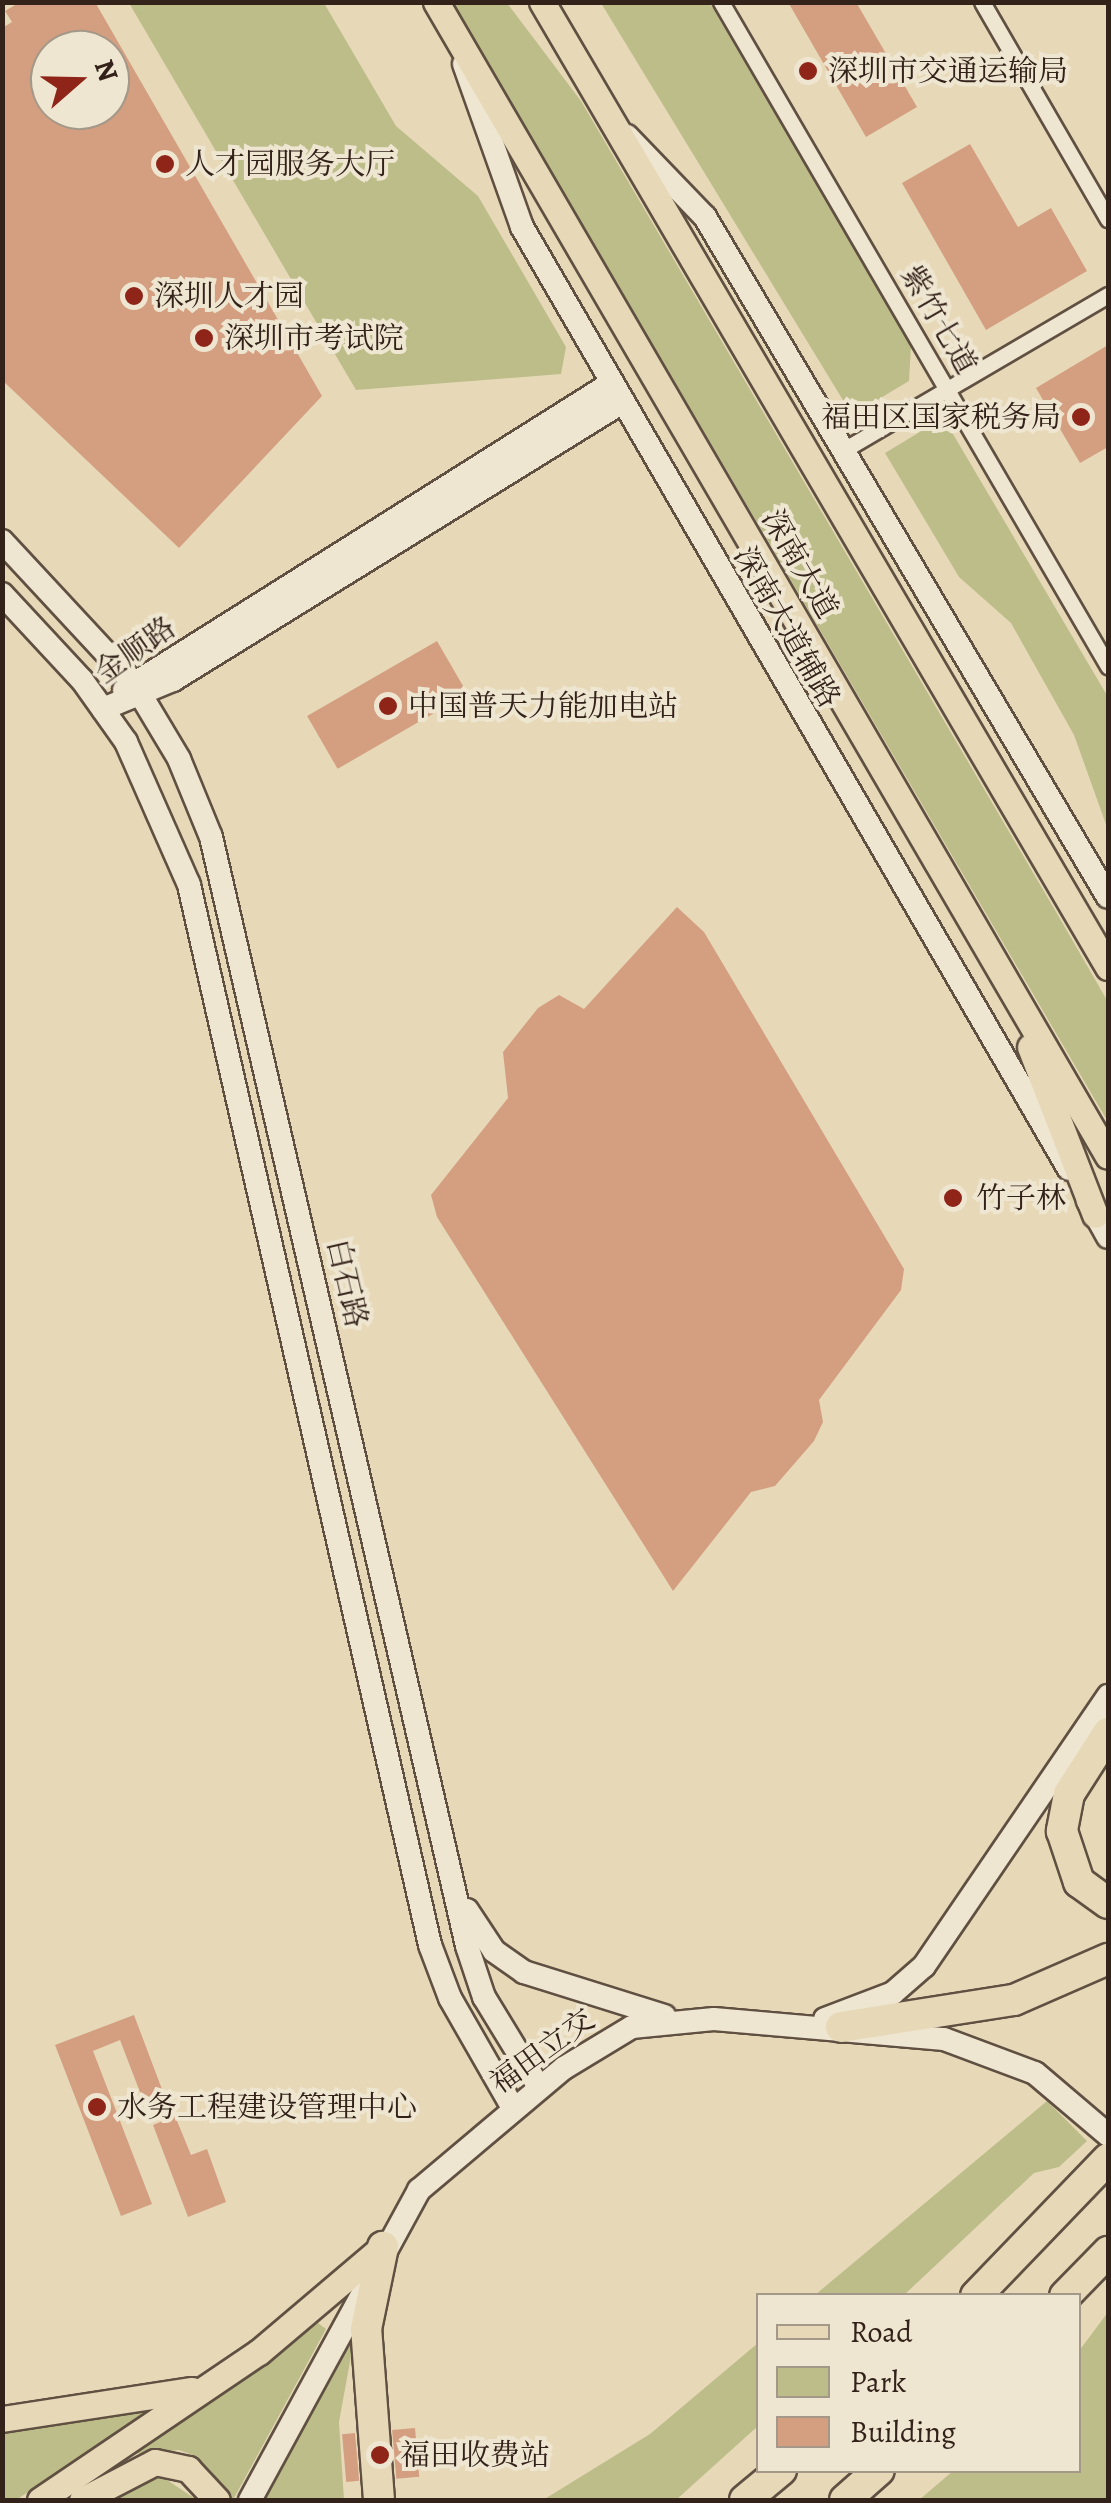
<!DOCTYPE html>
<meta charset="utf-8">
<style>
body{margin:0}
#map{position:relative;width:1111px;height:2503px;overflow:hidden;background:#e7d9b8;font-family:Alegreya,"Noto Serif SC",serif}
div>[style]{position:absolute}
.green>*{inset:0;background:#bdbd8a}
.building>*{inset:0;background:#d39f80;transform-origin:0 0}
.roads{filter:drop-shadow(2px 0 #605042) drop-shadow(-2px 0 #605042) drop-shadow(0 2px #605042) drop-shadow(0 -2px #605042)}
.street>*{height:15px;margin:-7.5px;padding:0 7.5px;transform-origin:7.5px;border-radius:7.5px;background:#efe6d1}
.secondary>*{height:22px;margin:-11px;padding:0 11px;transform-origin:11px;border-radius:11px;background:#efe6d1}
.primary>*{height:25px;margin:-12.5px;padding:0 12.5px;transform-origin:12.5px;border-radius:12.5px;background:#e7d9b8}
.highway>*{height:30px;margin:-15px;padding:0 15px;transform-origin:15px;border-radius:15px;background:#e7d9b8}
.dots>*{width:28px;height:28px;translate:-50% -50%;box-sizing:border-box;border:5px solid #efe6d1;border-radius:50%}
span{translate:-50% -50%;white-space:nowrap;text-align:center;line-height:1.15;-webkit-text-stroke:8px #efe6d1;paint-order:stroke}
.poi-label{font-size:30px;color:#33221a}
.left{translate:0 -50%;text-align:left}
.right{translate:-100% -50%;text-align:right}
.street-label{font-size:30px;color:#33221a}
.frame{position:absolute;inset:0;border:5px solid #33221a;pointer-events:none}
.legend{position:absolute;left:756px;top:2293px;width:325px;height:180px;box-sizing:border-box;background:#efe6d1;border:2px solid #a49888;margin:0;padding:12px 18px;list-style:none;font-size:30px;color:#33221a}
.legend li{display:flex;align-items:center;gap:20px;height:50px}
.legend b{width:50px;border:2px solid #a49888}
.north{position:absolute;left:30px;top:30px;width:100px;height:100px;box-sizing:border-box;background:#efe6d1;border:2px solid #a49888;border-radius:50%;rotate:70deg;font-size:28px;font-weight:700;line-height:40px;text-align:center;color:#33221a}
.north::after{content:'';display:block;margin:auto;width:35px;height:45px;background:#8f2418;clip-path:polygon(50% 0,100% 100%,50% 72%,0 100%)}
</style>
<div id="map">
<div class="green">
<i style="clip-path:polygon(129px 3px,324px 3px,396px 126px,478px 196px,566px 347px,561px 374px,356px 390px)"></i>
<i style="clip-path:polygon(453px 3px,507px 3px,581px 101px,1059px 917px,1108px 1002px,1108px 1122px)"></i>
<i style="clip-path:polygon(601px 3px,710px 3px,911px 346px,909px 381px,852px 415px)"></i>
<i style="clip-path:polygon(933px 424px,953px 434px,1108px 697px,1108px 830px,1074px 735px,1011px 623px,959px 577px,885px 453px)"></i>
<i style="clip-path:polygon(1047px 2101px,1087px 2141px,1059px 2167px,1034px 2173px,904px 2295px,815px 2295px)"></i>
<i style="clip-path:polygon(1108px 2312px,1108px 2500px,919px 2500px,953px 2471px,1078px 2470px,1079px 2351px)"></i>
<i style="clip-path:polygon(314px 2320px,326px 2329px,233px 2500px,225px 2500px,198px 2457px,179px 2450px,132px 2454px)"></i>
<i style="clip-path:polygon(758px 2343px,758px 2426px,676px 2500px,543px 2500px,650px 2434px)"></i>
<i style="clip-path:polygon(353px 2345px,339px 2422px,344px 2500px,263px 2500px,337px 2347px)"></i>
<i style="clip-path:polygon(151px 2411px,16px 2500px,3px 2500px,2px 2434px)"></i>
<i style="clip-path:polygon(161px 2476px,197px 2500px,103px 2500px,143px 2477px)"></i>
</div>
<div class="building">
<i style="clip-path:polygon(evenodd,20px 2px,95px 2px,322px 396px,179px 548px,2px 380px,2px 28px,12px 22px,5px 11px,20px 2px,50px 50px,110px 50px,110px 110px,50px 110px,50px 50px)"></i>
<i style="clip-path:polygon(788px 2px,856px 2px,917px 107px,866px 137px)"></i>
<i style="clip-path:polygon(970px 144px,1018px 227px,1051px 208px,1087px 271px,986px 330px,902px 183px)"></i>
<i style="clip-path:polygon(1108px 345px,1108px 447px,1080px 463px,1036px 388px)"></i>
<i style="left:437px;top:641px;width:61px;height:150px;rotate:60deg"></i>
<i style="clip-path:polygon(677px 907px,704px 932px,904px 1269px,901px 1290px,819px 1400px,823px 1422px,814px 1441px,775px 1486px,751px 1492px,673px 1591px,437px 1217px,431px 1195px,508px 1098px,503px 1052px,538px 1008px,559px 995px,584px 1009px)"></i>
<i style="clip-path:polygon(134px 2015px,163px 2092px,143px 2100px,120px 2040px,93px 2051px,152px 2204px,121px 2216px,55px 2045px)"></i>
<i style="clip-path:polygon(175px 2116px,191px 2155px,207px 2149px,226px 2202px,188px 2217px,153px 2125px)"></i>
<i style="left:415px;top:2428px;width:49px;height:23px;rotate:85deg"></i>
<i style="left:355px;top:2433px;width:48px;height:13px;rotate:85deg"></i>
</div>
<div class="roads">
<div class="street">
<i style="left:721px;top:2px;width:769px;rotate:59.77deg"></i>
<i style="left:982px;top:2px;width:251px;rotate:59.9deg"></i>
<i style="left:847px;top:448px;width:303px;rotate:-30.4deg"></i>
</div>
<div class="secondary">
<i style="left:464px;top:64px;width:173px;rotate:70.4deg"></i>
<i style="left:522px;top:227px;width:1089px;rotate:59.86deg"></i>
<i style="left:627px;top:136px;width:112px;rotate:46.1deg"></i>
<i style="left:705px;top:217px;width:790px;rotate:59.35deg"></i>
<i style="left:2px;top:541px;width:192px;rotate:47.1deg"></i>
<i style="left:133px;top:682px;width:90px;rotate:59.1deg"></i>
<i style="left:179px;top:759px;width:84px;rotate:67.7deg"></i>
<i style="left:211px;top:837px;width:1138px;rotate:77deg"></i>
<i style="left:467px;top:1946px;width:54px;rotate:71.6deg"></i>
<i style="left:484px;top:1997px;width:105px;rotate:58.6deg"></i>
<i style="left:2px;top:594px;width:117px;rotate:47.1deg"></i>
<i style="left:82px;top:680px;width:76px;rotate:54.6deg"></i>
<i style="left:126px;top:742px;width:156px;rotate:66.2deg"></i>
<i style="left:189px;top:885px;width:1087px;rotate:77.19deg"></i>
<i style="left:430px;top:1945px;width:57px;rotate:69.3deg"></i>
<i style="left:450px;top:1998px;width:127px;rotate:60.2deg"></i>
<i style="left:124px;top:690px;width:574px;rotate:-32.2deg"></i>
<i style="left:103px;top:709px;width:76px;rotate:-22.5deg"></i>
<i style="left:173px;top:680px;width:527px;rotate:-31.73deg"></i>
<i style="left:1088px;top:1201px;width:41px;rotate:60.9deg"></i>
<i style="left:467px;top:1910px;width:49px;rotate:56.6deg"></i>
<i style="left:494px;top:1951px;width:37px;rotate:35deg"></i>
<i style="left:524px;top:1972px;width:147px;rotate:17.4deg"></i>
<i style="left:825px;top:2019px;width:73px;rotate:-20.9deg"></i>
<i style="left:893px;top:1993px;width:41px;rotate:-41.1deg"></i>
<i style="left:924px;top:1966px;width:327px;rotate:-55.7deg"></i>
<i style="left:250px;top:2500px;width:353px;rotate:-61.4deg"></i>
<i style="left:419px;top:2190px;width:189px;rotate:-40.1deg"></i>
<i style="left:564px;top:2068px;width:79px;rotate:-31.1deg"></i>
<i style="left:632px;top:2027px;width:82px;rotate:-5.6deg"></i>
<i style="left:714px;top:2019px;width:231px;rotate:5deg"></i>
<i style="left:944px;top:2039px;width:97px;rotate:20.5deg"></i>
<i style="left:1035px;top:2073px;width:96px;rotate:40.3deg"></i>
</div>
<div class="primary">
<i style="left:436px;top:2px;width:1335px;rotate:59.79deg"></i>
<i style="left:542px;top:2px;width:1119px;rotate:59.61deg"></i>
<i style="left:1030px;top:1047px;width:180px;rotate:68.8deg"></i>
<i style="left:2px;top:2419px;width:192px;rotate:-8.7deg"></i>
<i style="left:40px;top:2500px;width:264px;rotate:-34.1deg"></i>
<i style="left:259px;top:2352px;width:162px;rotate:-40.3deg"></i>
<i style="left:82px;top:2500px;width:82px;rotate:-27.5deg"></i>
<i style="left:155px;top:2462px;width:34px;rotate:12deg"></i>
<i style="left:188px;top:2469px;width:42px;rotate:46.9deg"></i>
</div>
<div class="highway">
<i style="left:1108px;top:1733px;width:72px;rotate:122.6deg"></i>
<i style="left:1069px;top:1794px;width:38px;rotate:101deg"></i>
<i style="left:1062px;top:1831px;width:54px;rotate:71.6deg"></i>
<i style="left:1079px;top:1882px;width:36px;rotate:36deg"></i>
<i style="left:841px;top:2027px;width:175px;rotate:-8.9deg"></i>
<i style="left:1014px;top:2000px;width:103px;rotate:-23.6deg"></i>
<i style="left:976px;top:2296px;width:190px;rotate:-46.1deg"></i>
<i style="left:1065px;top:2296px;width:62px;rotate:-45.7deg"></i>
<i style="left:379px;top:2500px;width:171px;rotate:-94.3deg"></i>
<i style="left:366px;top:2329px;width:84px;rotate:-78.3deg"></i>
<i style="left:745px;top:2500px;width:47px;rotate:-39.8deg"></i>
<i style="left:845px;top:2500px;width:45px;rotate:-41.4deg"></i>
</div>
</div>
<div class="dots">
<i style="left:808px;top:71px;background:#8f2418"></i>
<i style="left:165px;top:164px;background:#8f2418"></i>
<i style="left:134px;top:296px;background:#8f2418"></i>
<i style="left:204px;top:338px;background:#8f2418"></i>
<i style="left:1081px;top:417px;background:#8f2418"></i>
<i style="left:388px;top:706px;background:#8f2418"></i>
<i style="left:953px;top:1198px;background:#8f2418"></i>
<i style="left:97px;top:2107px;background:#8f2418"></i>
<i style="left:380px;top:2455px;background:#8f2418"></i>
</div>
<div class="poi-label">
<span class="left" style="left:828px;top:71px">深圳市交通运输局</span>
<span class="left" style="left:185px;top:164px">人才园服务大厅</span>
<span class="left" style="left:154px;top:296px">深圳人才园</span>
<span class="left" style="left:224px;top:338px">深圳市考试院</span>
<span class="right" style="left:1061px;top:417px">福田区国家税务局</span>
<span class="left" style="left:408px;top:706px">中国普天力能加电站</span>
<span class="left" style="left:976px;top:1198px">竹子林</span>
<span class="left" style="left:117px;top:2107px">水务工程建设管理中心</span>
<span class="left" style="left:400px;top:2455px">福田收费站</span>
</div>
<div class="street-label">
<span style="left:939px;top:320px;rotate:60deg">紫竹七道</span>
<span style="left:800px;top:564px;rotate:60deg">深南大道</span>
<span style="left:787px;top:627px;rotate:60deg">深南大道辅路</span>
<span style="left:135px;top:650px;rotate:-35deg">金顺路</span>
<span style="left:347px;top:1283px;rotate:77deg">白石路</span>
<span style="left:542px;top:2051px;rotate:-36deg">福田立交</span>
</div>
<div class="frame"></div>
<ul class="legend">
<li><b style="height:12px;background:#e7d9b8"></b>Road</li>
<li><b style="height:28px;background:#bdbd8a"></b>Park</li>
<li><b style="height:28px;background:#d39f80"></b>Building</li>
</ul>
<div class="north">N</div>
</div>
